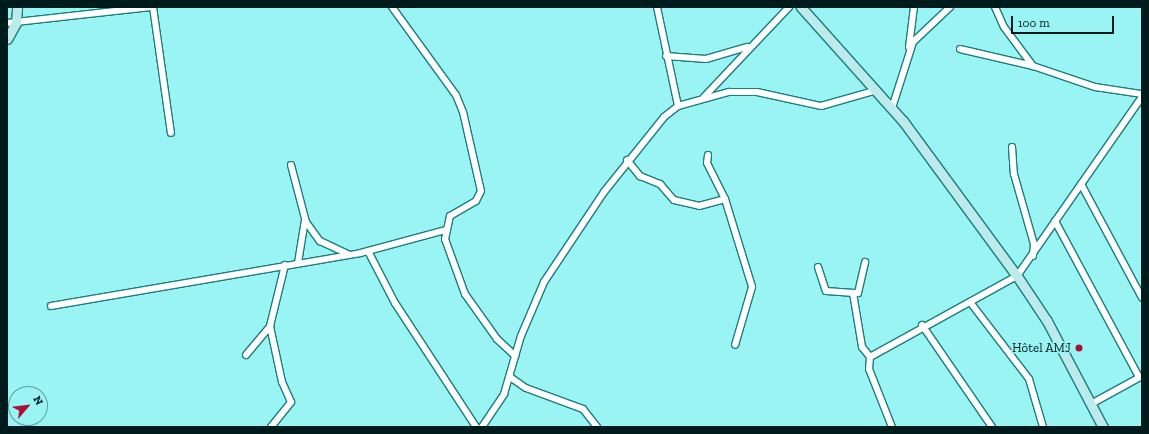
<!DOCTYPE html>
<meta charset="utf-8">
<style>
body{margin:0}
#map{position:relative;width:1149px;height:434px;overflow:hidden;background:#9bf4f4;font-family:"Zilla Slab",serif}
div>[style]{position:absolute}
.roads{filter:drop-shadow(1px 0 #1a7d7e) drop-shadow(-1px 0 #1a7d7e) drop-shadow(0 1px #1a7d7e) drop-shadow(0 -1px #1a7d7e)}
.street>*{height:6px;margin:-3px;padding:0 3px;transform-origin:3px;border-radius:3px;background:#fff}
.secondary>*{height:9px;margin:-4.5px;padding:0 4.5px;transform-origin:4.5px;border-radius:4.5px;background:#bdebec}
.dots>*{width:11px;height:11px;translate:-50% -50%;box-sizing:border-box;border:2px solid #9bf4f4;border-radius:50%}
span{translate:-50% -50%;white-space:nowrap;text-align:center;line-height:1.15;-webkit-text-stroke:3px #9bf4f4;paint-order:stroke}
.poi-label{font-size:13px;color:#001b1b}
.right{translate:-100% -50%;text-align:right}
.frame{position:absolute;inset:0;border:8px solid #001b1b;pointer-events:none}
.north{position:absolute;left:8px;top:386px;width:40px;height:40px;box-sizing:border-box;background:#9bf4f4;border:1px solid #5d9d9d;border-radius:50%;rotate:62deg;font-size:11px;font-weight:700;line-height:16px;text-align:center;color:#001b1b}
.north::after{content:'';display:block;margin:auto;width:14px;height:18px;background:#a81036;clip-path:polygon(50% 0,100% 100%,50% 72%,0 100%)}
.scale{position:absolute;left:1011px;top:16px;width:103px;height:18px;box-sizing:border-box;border:2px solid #001b1b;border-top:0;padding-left:5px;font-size:12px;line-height:14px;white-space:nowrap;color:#001b1b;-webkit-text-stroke:3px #9bf4f4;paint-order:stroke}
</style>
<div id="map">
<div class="roads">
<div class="street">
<i style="left:153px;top:7px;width:127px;rotate:81.9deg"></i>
<i style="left:392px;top:7px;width:109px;rotate:54deg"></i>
<i style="left:456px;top:95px;width:18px;rotate:68deg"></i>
<i style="left:463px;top:112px;width:81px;rotate:77.2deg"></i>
<i style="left:481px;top:191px;width:11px;rotate:117deg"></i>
<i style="left:476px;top:201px;width:30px;rotate:150deg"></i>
<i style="left:450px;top:216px;width:24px;rotate:102deg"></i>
<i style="left:445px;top:239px;width:59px;rotate:70deg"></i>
<i style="left:465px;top:294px;width:55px;rotate:54.6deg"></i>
<i style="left:497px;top:339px;width:25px;rotate:43deg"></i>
<i style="left:657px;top:7px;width:101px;rotate:78deg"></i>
<i style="left:995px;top:7px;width:22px;rotate:66deg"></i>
<i style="left:1004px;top:27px;width:49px;rotate:53.4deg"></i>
<i style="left:1033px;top:66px;width:65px;rotate:18.7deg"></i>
<i style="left:1095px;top:87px;width:48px;rotate:8.5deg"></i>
<i style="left:7px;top:23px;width:145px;rotate:-6.3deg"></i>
<i style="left:909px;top:47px;width:40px;rotate:-82.9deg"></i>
<i style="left:960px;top:49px;width:75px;rotate:13.1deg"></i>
<i style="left:666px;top:56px;width:40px;rotate:4.3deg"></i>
<i style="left:706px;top:59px;width:43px;rotate:-16.3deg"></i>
<i style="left:704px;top:97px;width:124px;rotate:-46.6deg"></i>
<i style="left:892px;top:108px;width:69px;rotate:-72.3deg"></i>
<i style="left:913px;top:42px;width:51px;rotate:-43.4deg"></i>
<i style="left:1012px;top:147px;width:27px;rotate:86deg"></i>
<i style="left:1014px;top:174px;width:73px;rotate:74.1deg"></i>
<i style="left:1034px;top:244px;width:12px;rotate:95deg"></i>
<i style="left:708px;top:155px;width:8px;rotate:97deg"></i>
<i style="left:707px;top:163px;width:40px;rotate:63.4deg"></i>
<i style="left:725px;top:199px;width:92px;rotate:72.9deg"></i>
<i style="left:752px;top:287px;width:60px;rotate:106.3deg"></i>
<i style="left:627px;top:160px;width:21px;rotate:51deg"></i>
<i style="left:640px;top:176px;width:22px;rotate:22deg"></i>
<i style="left:660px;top:184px;width:21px;rotate:49deg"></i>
<i style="left:674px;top:200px;width:26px;rotate:13deg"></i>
<i style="left:699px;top:206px;width:27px;rotate:-15deg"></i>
<i style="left:291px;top:165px;width:59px;rotate:75.3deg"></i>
<i style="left:306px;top:222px;width:24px;rotate:54deg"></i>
<i style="left:320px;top:241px;width:31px;rotate:25deg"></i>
<i style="left:1081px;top:184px;width:129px;rotate:61.8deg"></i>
<i style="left:1055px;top:221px;width:177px;rotate:61.7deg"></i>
<i style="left:368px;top:251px;width:59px;rotate:62.6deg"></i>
<i style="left:395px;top:303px;width:148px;rotate:56.8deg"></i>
<i style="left:298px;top:263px;width:44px;rotate:-80.8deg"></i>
<i style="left:818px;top:267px;width:25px;rotate:72deg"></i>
<i style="left:826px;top:291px;width:32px;rotate:4deg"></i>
<i style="left:858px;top:293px;width:32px;rotate:-77deg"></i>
<i style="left:853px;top:293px;width:55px;rotate:80.5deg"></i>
<i style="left:862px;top:347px;width:13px;rotate:51deg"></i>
<i style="left:970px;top:302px;width:97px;rotate:52.5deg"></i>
<i style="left:1029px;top:379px;width:50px;rotate:73.7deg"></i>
<i style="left:51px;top:306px;width:314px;rotate:-9.7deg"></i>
<i style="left:360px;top:253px;width:88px;rotate:-15.1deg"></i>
<i style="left:922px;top:325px;width:124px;rotate:55.5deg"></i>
<i style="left:246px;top:355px;width:38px;rotate:-50deg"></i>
<i style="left:510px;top:377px;width:19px;rotate:35deg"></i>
<i style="left:526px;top:388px;width:61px;rotate:20.2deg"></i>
<i style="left:583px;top:409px;width:23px;rotate:52deg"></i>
<i style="left:1091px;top:404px;width:58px;rotate:-28.8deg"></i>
<i style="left:271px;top:427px;width:32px;rotate:-51deg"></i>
<i style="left:291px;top:402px;width:22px;rotate:-114deg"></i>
<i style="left:282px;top:382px;width:57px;rotate:-102.1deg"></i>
<i style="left:270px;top:326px;width:63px;rotate:-76.2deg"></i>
<i style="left:482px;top:427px;width:40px;rotate:-56deg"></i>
<i style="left:504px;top:394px;width:60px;rotate:-73.7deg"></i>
<i style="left:521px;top:336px;width:59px;rotate:-66.9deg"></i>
<i style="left:544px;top:282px;width:108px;rotate:-56.3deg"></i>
<i style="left:604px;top:192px;width:96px;rotate:-51.3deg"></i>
<i style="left:664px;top:117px;width:18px;rotate:-38deg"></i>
<i style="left:678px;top:106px;width:53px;rotate:-15.4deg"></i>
<i style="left:729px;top:92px;width:28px"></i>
<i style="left:757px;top:92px;width:66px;rotate:12.3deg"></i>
<i style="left:821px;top:106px;width:58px;rotate:-15.9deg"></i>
<i style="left:892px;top:427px;width:62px;rotate:-111.6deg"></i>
<i style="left:869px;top:369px;width:12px;rotate:-85deg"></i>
<i style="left:870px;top:357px;width:168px;rotate:-28.9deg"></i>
<i style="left:1017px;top:276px;width:218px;rotate:-55.1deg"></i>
</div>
<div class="secondary">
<i style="left:801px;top:7px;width:153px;rotate:48.2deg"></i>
<i style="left:903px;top:121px;width:192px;rotate:53.7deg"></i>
<i style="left:1017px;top:276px;width:54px;rotate:56.3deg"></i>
<i style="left:1047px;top:321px;width:120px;rotate:62.2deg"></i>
<i style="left:7px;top:39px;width:18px;rotate:-61deg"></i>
<i style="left:16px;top:23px;width:16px;rotate:-86deg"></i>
</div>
</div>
<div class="dots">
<i style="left:1079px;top:348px;background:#a81036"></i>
</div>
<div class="poi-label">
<span class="right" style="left:1071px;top:348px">Hôtel AMJ</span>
</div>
<div class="frame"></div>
<div class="north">N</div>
<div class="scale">100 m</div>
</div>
